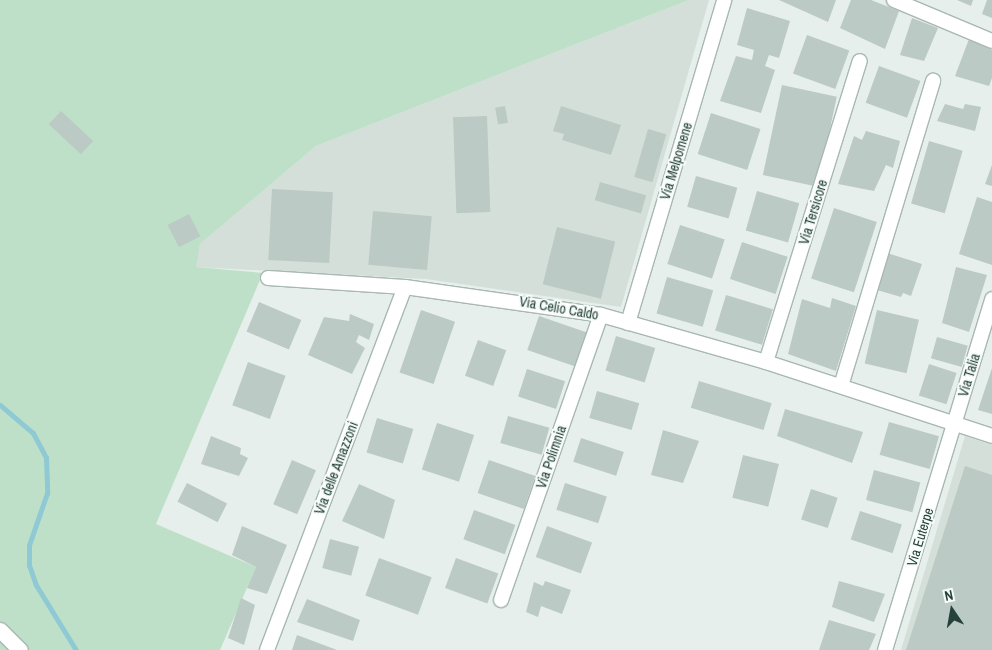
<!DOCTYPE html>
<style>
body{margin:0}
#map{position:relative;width:992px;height:650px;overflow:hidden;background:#e6efeb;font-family:"Archivo Narrow",sans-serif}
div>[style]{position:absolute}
.built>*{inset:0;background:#d4dfda}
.green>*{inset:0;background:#bfe0c8}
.stream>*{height:5px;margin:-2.5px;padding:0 2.5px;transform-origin:2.5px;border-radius:2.5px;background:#8ec9d4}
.building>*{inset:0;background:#bbcac4;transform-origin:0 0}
.roads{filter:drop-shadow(1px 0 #a8b8b2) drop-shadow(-1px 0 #a8b8b2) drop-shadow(0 1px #a8b8b2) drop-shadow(0 -1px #a8b8b2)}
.street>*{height:14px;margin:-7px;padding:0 7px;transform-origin:7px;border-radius:7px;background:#fff}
.secondary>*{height:15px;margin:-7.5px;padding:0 7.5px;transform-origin:7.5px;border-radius:7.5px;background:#fff}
span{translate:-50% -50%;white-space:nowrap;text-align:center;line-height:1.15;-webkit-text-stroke:4px #f7fbf9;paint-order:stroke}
.street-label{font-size:14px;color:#24423a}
.north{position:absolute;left:927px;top:585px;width:50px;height:50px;-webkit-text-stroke:4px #f7fbf9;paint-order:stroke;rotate:348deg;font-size:14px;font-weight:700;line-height:20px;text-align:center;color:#24423a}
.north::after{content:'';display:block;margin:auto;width:18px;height:22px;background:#24423a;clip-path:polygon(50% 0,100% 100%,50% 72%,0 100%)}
</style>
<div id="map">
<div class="built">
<i style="clip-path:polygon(689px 0,709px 0,621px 307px,426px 279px,195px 267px,200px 244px,316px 146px)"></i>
<i style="clip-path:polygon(965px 436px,992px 445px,992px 650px,901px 650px)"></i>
</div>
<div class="green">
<i style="clip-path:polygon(0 0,689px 0,316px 146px,200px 244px,196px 267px,263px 273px,156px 524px,256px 567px,220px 650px,0 650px)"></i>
</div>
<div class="stream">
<i style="left:0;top:405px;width:43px;rotate:40.3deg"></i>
<i style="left:33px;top:433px;width:27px;rotate:62deg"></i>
<i style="left:46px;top:457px;width:36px;rotate:88deg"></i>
<i style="left:47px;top:493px;width:55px;rotate:109.1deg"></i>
<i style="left:29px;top:545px;width:20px;rotate:90deg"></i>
<i style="left:29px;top:565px;width:21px;rotate:71deg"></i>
<i style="left:36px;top:585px;width:76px;rotate:58.4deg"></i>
</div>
<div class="building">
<i style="clip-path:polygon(779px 0,836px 0,828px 22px)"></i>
<i style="clip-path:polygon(851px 0,871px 0,899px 11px,885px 49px,840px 28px)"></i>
<i style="clip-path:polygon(957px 0,973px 0,971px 6px)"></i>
<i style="clip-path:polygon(987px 0,992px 0,992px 18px,982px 14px)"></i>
<i style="clip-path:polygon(747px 8px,790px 21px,779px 58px,769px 55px,765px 66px,775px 70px,761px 113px,720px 101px,736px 56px,752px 60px,754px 50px,737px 45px)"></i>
<i style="clip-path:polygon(912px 18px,938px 28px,924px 61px,900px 55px)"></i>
<i style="left:807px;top:35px;width:45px;height:41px;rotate:20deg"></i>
<i style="clip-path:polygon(969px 39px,992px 50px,992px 78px,989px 86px,955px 76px)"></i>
<i style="left:879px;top:66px;width:44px;height:39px;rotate:20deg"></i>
<i style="left:782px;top:85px;width:56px;height:92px;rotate:12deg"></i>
<i style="clip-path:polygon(945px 104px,963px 109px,965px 104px,981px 107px,975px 131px,937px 121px)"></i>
<i style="left:505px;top:106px;width:17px;height:10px;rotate:80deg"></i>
<i style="clip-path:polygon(561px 106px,621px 125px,611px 155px,562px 140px,564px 134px,553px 131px)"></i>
<i style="left:61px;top:111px;width:44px;height:18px;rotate:43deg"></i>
<i style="left:711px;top:113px;width:52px;height:43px;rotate:18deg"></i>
<i style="left:487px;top:116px;width:96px;height:34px;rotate:88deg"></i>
<i style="left:648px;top:129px;width:19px;height:50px;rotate:16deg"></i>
<i style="clip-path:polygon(866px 131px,900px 141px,893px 168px,886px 165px,874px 191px,838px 184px,854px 136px,862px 140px)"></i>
<i style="left:929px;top:141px;width:35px;height:65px;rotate:16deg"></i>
<i style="clip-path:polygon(992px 165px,992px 186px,985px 184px)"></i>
<i style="left:696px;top:176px;width:43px;height:32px;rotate:16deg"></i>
<i style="left:600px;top:182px;width:48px;height:19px;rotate:16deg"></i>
<i style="left:272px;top:189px;width:61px;height:71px;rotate:3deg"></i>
<i style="left:757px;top:191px;width:44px;height:41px;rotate:16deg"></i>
<i style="clip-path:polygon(977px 197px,992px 202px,992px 265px,959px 254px)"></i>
<i style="left:834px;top:208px;width:45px;height:74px;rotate:18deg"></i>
<i style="left:373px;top:211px;width:59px;height:54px;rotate:5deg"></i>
<i style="left:189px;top:214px;width:25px;height:24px;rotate:63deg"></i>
<i style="left:680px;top:225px;width:47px;height:41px;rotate:18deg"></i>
<i style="left:557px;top:227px;width:60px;height:59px;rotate:14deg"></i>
<i style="left:742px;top:242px;width:48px;height:39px;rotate:18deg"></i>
<i style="clip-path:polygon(887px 253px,922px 264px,911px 296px,903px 293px,901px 297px,877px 290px)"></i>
<i style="clip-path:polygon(956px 267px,987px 275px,969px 332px,942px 323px)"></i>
<i style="left:667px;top:277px;width:48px;height:38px;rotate:16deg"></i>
<i style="left:726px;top:295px;width:49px;height:37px;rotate:17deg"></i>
<i style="clip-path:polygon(832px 298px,856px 306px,836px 371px,788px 354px,802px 299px,830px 308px)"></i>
<i style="left:259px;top:302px;width:46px;height:32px;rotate:23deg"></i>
<i style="left:421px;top:310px;width:36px;height:66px;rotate:19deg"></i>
<i style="left:877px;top:310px;width:43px;height:55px;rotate:13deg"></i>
<i style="clip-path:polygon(350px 314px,374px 324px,369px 340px,359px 335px,356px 342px,365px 348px,352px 374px,308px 355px,324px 317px,349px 321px)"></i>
<i style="left:539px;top:316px;width:50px;height:36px;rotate:19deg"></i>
<i style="left:616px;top:336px;width:41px;height:36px;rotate:17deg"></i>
<i style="left:937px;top:337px;width:32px;height:22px;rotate:16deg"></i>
<i style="left:478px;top:340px;width:30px;height:38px;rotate:20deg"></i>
<i style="left:248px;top:362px;width:40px;height:46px;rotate:20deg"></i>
<i style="left:929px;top:364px;width:29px;height:33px;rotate:18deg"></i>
<i style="clip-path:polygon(992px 368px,992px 414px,978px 410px)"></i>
<i style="left:527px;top:369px;width:40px;height:29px;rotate:18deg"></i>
<i style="left:699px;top:381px;width:76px;height:28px;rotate:17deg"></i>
<i style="left:597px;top:391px;width:44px;height:28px;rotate:16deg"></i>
<i style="clip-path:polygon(785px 409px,863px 432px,852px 463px,777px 436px)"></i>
<i style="left:508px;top:416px;width:43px;height:28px;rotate:16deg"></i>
<i style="left:377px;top:418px;width:38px;height:36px;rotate:17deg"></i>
<i style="left:889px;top:422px;width:52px;height:34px;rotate:16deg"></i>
<i style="left:437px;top:423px;width:39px;height:49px;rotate:18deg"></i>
<i style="clip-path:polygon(663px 430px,699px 441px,683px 483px,651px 475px)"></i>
<i style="clip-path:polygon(211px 436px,241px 448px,240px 454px,248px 458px,239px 476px,201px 464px)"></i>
<i style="left:581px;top:438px;width:45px;height:25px;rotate:18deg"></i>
<i style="left:743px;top:455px;width:37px;height:44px;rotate:14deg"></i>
<i style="left:292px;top:460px;width:26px;height:48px;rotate:23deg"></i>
<i style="left:489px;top:460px;width:49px;height:35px;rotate:19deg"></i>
<i style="clip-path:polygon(965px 466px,992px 475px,992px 650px,906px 650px)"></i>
<i style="left:874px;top:470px;width:48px;height:31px;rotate:15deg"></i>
<i style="left:187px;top:483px;width:45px;height:21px;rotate:27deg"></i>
<i style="left:565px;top:483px;width:44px;height:28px;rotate:18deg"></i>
<i style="clip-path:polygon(359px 484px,395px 500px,384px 539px,342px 521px)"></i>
<i style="left:811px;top:489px;width:28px;height:32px;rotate:18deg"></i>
<i style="left:474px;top:510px;width:44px;height:31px;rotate:20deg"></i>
<i style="left:860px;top:511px;width:44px;height:30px;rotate:18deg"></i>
<i style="clip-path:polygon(242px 526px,287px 545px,267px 594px,247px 588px,256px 567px,232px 555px)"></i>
<i style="left:547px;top:526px;width:48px;height:33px;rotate:20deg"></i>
<i style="left:330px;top:539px;width:30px;height:30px;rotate:15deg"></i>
<i style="left:379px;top:558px;width:56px;height:40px;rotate:20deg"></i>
<i style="left:456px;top:558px;width:45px;height:32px;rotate:20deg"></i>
<i style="clip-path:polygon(545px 581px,571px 590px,562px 614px,541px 606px,538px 617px,526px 612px,534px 582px,543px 586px)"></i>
<i style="clip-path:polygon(839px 581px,885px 594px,874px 622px,832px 607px)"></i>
<i style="clip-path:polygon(241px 598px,255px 605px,244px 645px,228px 638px)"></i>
<i style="clip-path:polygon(307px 599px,360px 620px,353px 641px,297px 622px)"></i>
<i style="clip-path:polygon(829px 620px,876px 634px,869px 650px,819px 650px)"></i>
<i style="clip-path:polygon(297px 635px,337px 650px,292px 650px)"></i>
</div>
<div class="roads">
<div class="street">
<i style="left:894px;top:0;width:106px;rotate:22.7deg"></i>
<i style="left:268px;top:278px;width:137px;rotate:3.8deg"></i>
<i style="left:405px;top:287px;width:198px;rotate:8.1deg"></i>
<i style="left:601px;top:315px;width:172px;rotate:15.9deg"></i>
<i style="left:766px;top:362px;width:238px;rotate:18.1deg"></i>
<i style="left:628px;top:323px;width:337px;rotate:-73.4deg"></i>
<i style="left:766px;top:362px;width:315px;rotate:-72.7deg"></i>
<i style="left:841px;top:386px;width:319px;rotate:-73.2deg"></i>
<i style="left:501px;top:600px;width:302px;rotate:-70.7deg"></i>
<i style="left:267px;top:650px;width:388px;rotate:-69.2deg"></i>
<i style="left:885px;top:650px;width:367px;rotate:-73deg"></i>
</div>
<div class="secondary">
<i style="left:0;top:630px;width:28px;rotate:45deg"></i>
</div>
</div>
<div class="street-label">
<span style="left:676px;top:161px;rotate:-73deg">Via Melpomene</span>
<span style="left:813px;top:212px;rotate:-73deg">Via Tersicore</span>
<span style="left:559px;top:308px;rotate:10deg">Via Celio Caldo</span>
<span style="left:969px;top:375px;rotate:-73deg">Via Talia</span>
<span style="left:551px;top:457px;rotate:-71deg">Via Polimnia</span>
<span style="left:336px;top:468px;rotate:-69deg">Via delle Amazzoni</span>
<span style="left:920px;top:537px;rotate:-73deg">Via Euterpe</span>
</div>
<div class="north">N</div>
</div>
